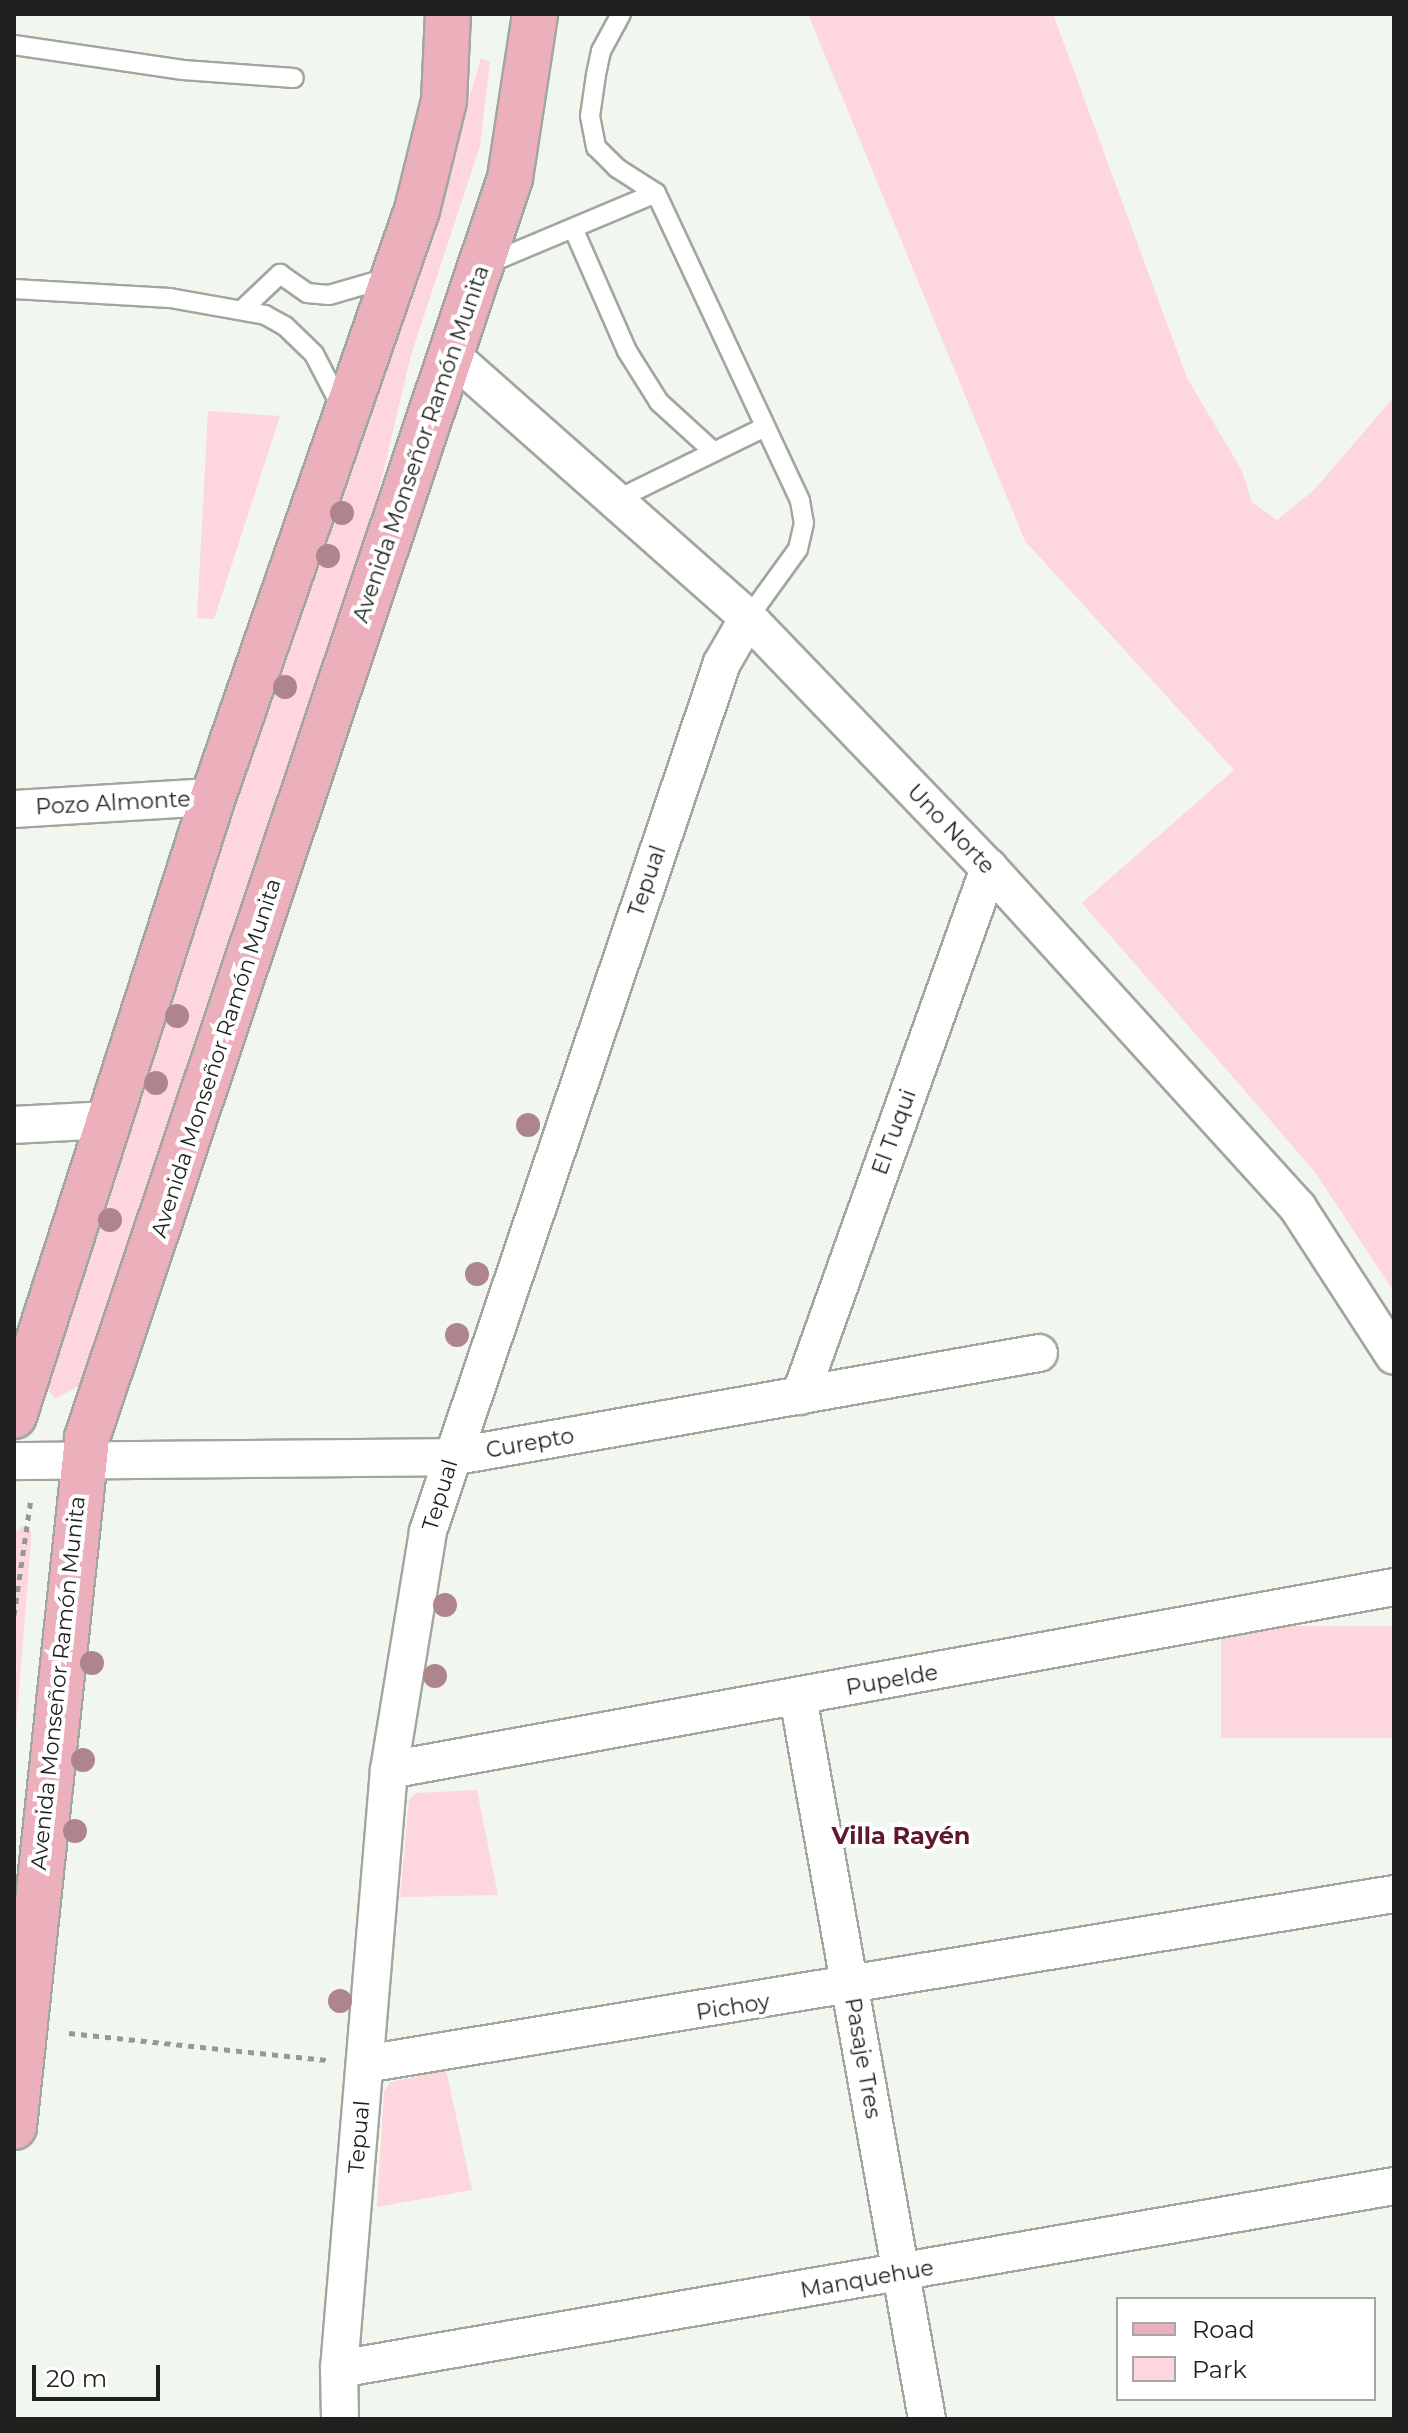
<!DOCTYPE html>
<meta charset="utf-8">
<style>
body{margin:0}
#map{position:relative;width:1408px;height:2433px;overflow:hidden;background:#f1f6ee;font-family:Montserrat,sans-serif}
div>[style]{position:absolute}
.green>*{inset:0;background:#fed6dd;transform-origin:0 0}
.path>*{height:5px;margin-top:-2.5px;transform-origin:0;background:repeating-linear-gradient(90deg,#959993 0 6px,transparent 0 12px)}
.roads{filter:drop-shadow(2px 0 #a1a69e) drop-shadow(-2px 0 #a1a69e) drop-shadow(0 2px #a1a69e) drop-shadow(0 -2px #a1a69e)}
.service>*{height:18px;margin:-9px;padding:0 9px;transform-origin:9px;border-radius:9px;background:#fff}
.minor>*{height:36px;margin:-18px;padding:0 18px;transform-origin:18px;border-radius:18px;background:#fff}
.primary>*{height:44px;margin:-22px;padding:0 22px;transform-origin:22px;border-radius:22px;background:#ecb0bd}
.trees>*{width:24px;height:24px;margin:-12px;border-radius:50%;background:#ae848d}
span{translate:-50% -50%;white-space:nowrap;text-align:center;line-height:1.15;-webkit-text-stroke:8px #fff;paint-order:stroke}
.street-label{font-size:22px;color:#1f211e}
.neighbourhood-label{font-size:24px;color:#5d192d;font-weight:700}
.frame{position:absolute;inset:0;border:16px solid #1f211e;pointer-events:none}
.legend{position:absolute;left:1116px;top:2297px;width:260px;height:104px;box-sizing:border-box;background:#fff;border:2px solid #a5a6a5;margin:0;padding:10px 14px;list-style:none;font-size:24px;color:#1f211e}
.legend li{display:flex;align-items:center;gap:16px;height:40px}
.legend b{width:40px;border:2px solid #a5a6a5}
.scale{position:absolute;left:32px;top:2365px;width:128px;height:36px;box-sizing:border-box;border:4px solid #1f211e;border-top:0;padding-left:10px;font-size:24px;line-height:28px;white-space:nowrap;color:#1f211e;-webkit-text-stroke:6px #fff;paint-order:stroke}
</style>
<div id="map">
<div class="green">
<i style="clip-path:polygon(808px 14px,1053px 14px,1187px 378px,1242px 471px,1252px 502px,1277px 520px,1314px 490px,1394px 397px,1394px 1292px,1315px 1172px,1082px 903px,1234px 770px,1025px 541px)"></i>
<i style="clip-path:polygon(481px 58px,490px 62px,480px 146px,411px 355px,372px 519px,95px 1354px,80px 1385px,55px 1399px,49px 1391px,51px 1374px,67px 1314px,355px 422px,445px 181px)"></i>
<i style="clip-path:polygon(208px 411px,280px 416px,214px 619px,197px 618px)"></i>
<i style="clip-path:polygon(22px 1526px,31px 1531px,31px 1541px,14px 1753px,14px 1534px)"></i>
<i style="left:1394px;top:1626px;width:112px;height:173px;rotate:90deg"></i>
<i style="clip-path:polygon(477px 1790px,498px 1895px,400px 1897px,409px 1800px,416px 1793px)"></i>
<i style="clip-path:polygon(446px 2070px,472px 2190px,377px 2207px,384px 2091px,391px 2082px)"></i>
</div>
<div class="path">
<i style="left:14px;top:1615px;width:118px;rotate:-81.7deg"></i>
<i style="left:69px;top:2033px;width:259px;rotate:6deg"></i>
</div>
<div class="roads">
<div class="service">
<i style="left:621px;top:14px;width:42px;rotate:118.4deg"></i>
<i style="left:601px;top:51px;width:25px;rotate:102deg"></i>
<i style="left:596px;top:75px;width:41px;rotate:98.3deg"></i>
<i style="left:590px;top:116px;width:32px;rotate:79deg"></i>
<i style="left:596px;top:147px;width:30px;rotate:45deg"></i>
<i style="left:617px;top:168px;width:46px;rotate:32.7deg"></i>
<i style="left:656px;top:193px;width:340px;rotate:64.9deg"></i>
<i style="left:800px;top:501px;width:22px;rotate:80deg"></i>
<i style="left:804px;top:523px;width:27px;rotate:103deg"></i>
<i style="left:798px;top:549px;width:85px;rotate:125.9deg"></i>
<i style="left:14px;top:45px;width:171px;rotate:8.4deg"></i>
<i style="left:183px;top:70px;width:111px;rotate:4.1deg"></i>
<i style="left:573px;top:228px;width:134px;rotate:66.3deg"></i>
<i style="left:627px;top:351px;width:60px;rotate:57.9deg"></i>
<i style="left:659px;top:402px;width:74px;rotate:42.3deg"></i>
<i style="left:487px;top:264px;width:183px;rotate:-22.8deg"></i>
<i style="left:14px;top:289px;width:156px;rotate:3.3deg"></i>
<i style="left:170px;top:298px;width:97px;rotate:10.1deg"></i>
<i style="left:265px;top:315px;width:23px;rotate:29deg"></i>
<i style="left:285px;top:326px;width:40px;rotate:44deg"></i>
<i style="left:314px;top:354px;width:61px;rotate:62.6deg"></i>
<i style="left:244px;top:308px;width:50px;rotate:-43.4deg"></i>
<i style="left:280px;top:274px;width:33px;rotate:35deg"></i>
<i style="left:307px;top:293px;width:22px;rotate:5deg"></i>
<i style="left:329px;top:295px;width:65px;rotate:-16.2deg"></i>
<i style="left:618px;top:499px;width:164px;rotate:-26.1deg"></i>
</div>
<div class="minor">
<i style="left:451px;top:355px;width:397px;rotate:41.5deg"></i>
<i style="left:748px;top:618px;width:347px;rotate:46.1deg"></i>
<i style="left:989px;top:868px;width:459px;rotate:47.7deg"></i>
<i style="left:1298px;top:1208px;width:176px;rotate:57deg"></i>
<i style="left:14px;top:809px;width:199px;rotate:-3.5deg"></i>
<i style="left:14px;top:1125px;width:96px;rotate:-3deg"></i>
<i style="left:800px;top:1396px;width:561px;rotate:-70.3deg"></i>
<i style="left:14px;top:1461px;width:437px;rotate:-0.5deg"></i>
<i style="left:451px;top:1457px;width:597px;rotate:-10.03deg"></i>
<i style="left:798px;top:1697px;width:733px;rotate:79.87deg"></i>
<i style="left:389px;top:1770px;width:1022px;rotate:-10.32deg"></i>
<i style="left:365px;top:2064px;width:1043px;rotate:-9.38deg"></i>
<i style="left:339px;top:2369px;width:1071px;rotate:-9.84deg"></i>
<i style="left:340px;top:2419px;width:50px;rotate:-91.1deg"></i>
<i style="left:339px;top:2369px;width:601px;rotate:-85.23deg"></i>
<i style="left:389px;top:1770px;width:242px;rotate:-80.7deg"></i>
<i style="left:428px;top:1531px;width:916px;rotate:-71.29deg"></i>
<i style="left:722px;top:663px;width:52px;rotate:-60deg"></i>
</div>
<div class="primary">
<i style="left:14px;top:1416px;width:650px;rotate:-72.18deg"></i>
<i style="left:213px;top:797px;width:621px;rotate:-70.84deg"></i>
<i style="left:417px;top:210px;width:112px;rotate:-76.1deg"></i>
<i style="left:444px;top:101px;width:87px;rotate:-87.4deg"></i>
<i style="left:14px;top:2127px;width:693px;rotate:-83.95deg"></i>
<i style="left:87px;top:1438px;width:1329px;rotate:-71.44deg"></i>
<i style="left:510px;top:178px;width:166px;rotate:-81.3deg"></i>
</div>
</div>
<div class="trees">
<i style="left:342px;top:513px"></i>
<i style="left:328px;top:556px"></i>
<i style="left:285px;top:687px"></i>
<i style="left:177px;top:1016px"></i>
<i style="left:156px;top:1083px"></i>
<i style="left:528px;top:1125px"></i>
<i style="left:110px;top:1220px"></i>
<i style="left:477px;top:1274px"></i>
<i style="left:457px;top:1335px"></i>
<i style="left:445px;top:1605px"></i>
<i style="left:92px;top:1663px"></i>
<i style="left:435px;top:1676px"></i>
<i style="left:83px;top:1760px"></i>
<i style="left:75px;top:1831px"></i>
<i style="left:340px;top:2001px"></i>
</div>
<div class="street-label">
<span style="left:421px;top:444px;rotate:-71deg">Avenida Monseñor Ramón Munita</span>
<span style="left:113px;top:803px;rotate:-3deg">Pozo Almonte</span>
<span style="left:951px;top:829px;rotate:46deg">Uno Norte</span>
<span style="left:647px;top:881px;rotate:-71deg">Tepual</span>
<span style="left:216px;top:1058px;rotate:-72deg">Avenida Monseñor Ramón Munita</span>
<span style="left:894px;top:1132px;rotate:-70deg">El Tuqui</span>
<span style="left:530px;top:1443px;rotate:-10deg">Curepto</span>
<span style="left:440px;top:1495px;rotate:-73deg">Tepual</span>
<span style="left:892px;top:1680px;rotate:-10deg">Pupelde</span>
<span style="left:58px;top:1683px;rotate:-84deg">Avenida Monseñor Ramón Munita</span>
<span style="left:733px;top:2007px;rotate:-9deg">Pichoy</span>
<span style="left:863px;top:2058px;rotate:80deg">Pasaje Tres</span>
<span style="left:359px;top:2137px;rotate:-85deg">Tepual</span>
<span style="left:867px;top:2279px;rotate:-10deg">Manquehue</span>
</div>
<div class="neighbourhood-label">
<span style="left:901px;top:1836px">Villa Rayén</span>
</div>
<div class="frame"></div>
<ul class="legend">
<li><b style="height:10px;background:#ecb0bd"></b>Road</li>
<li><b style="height:22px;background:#fed6dd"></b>Park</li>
</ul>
<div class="scale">20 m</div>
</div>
